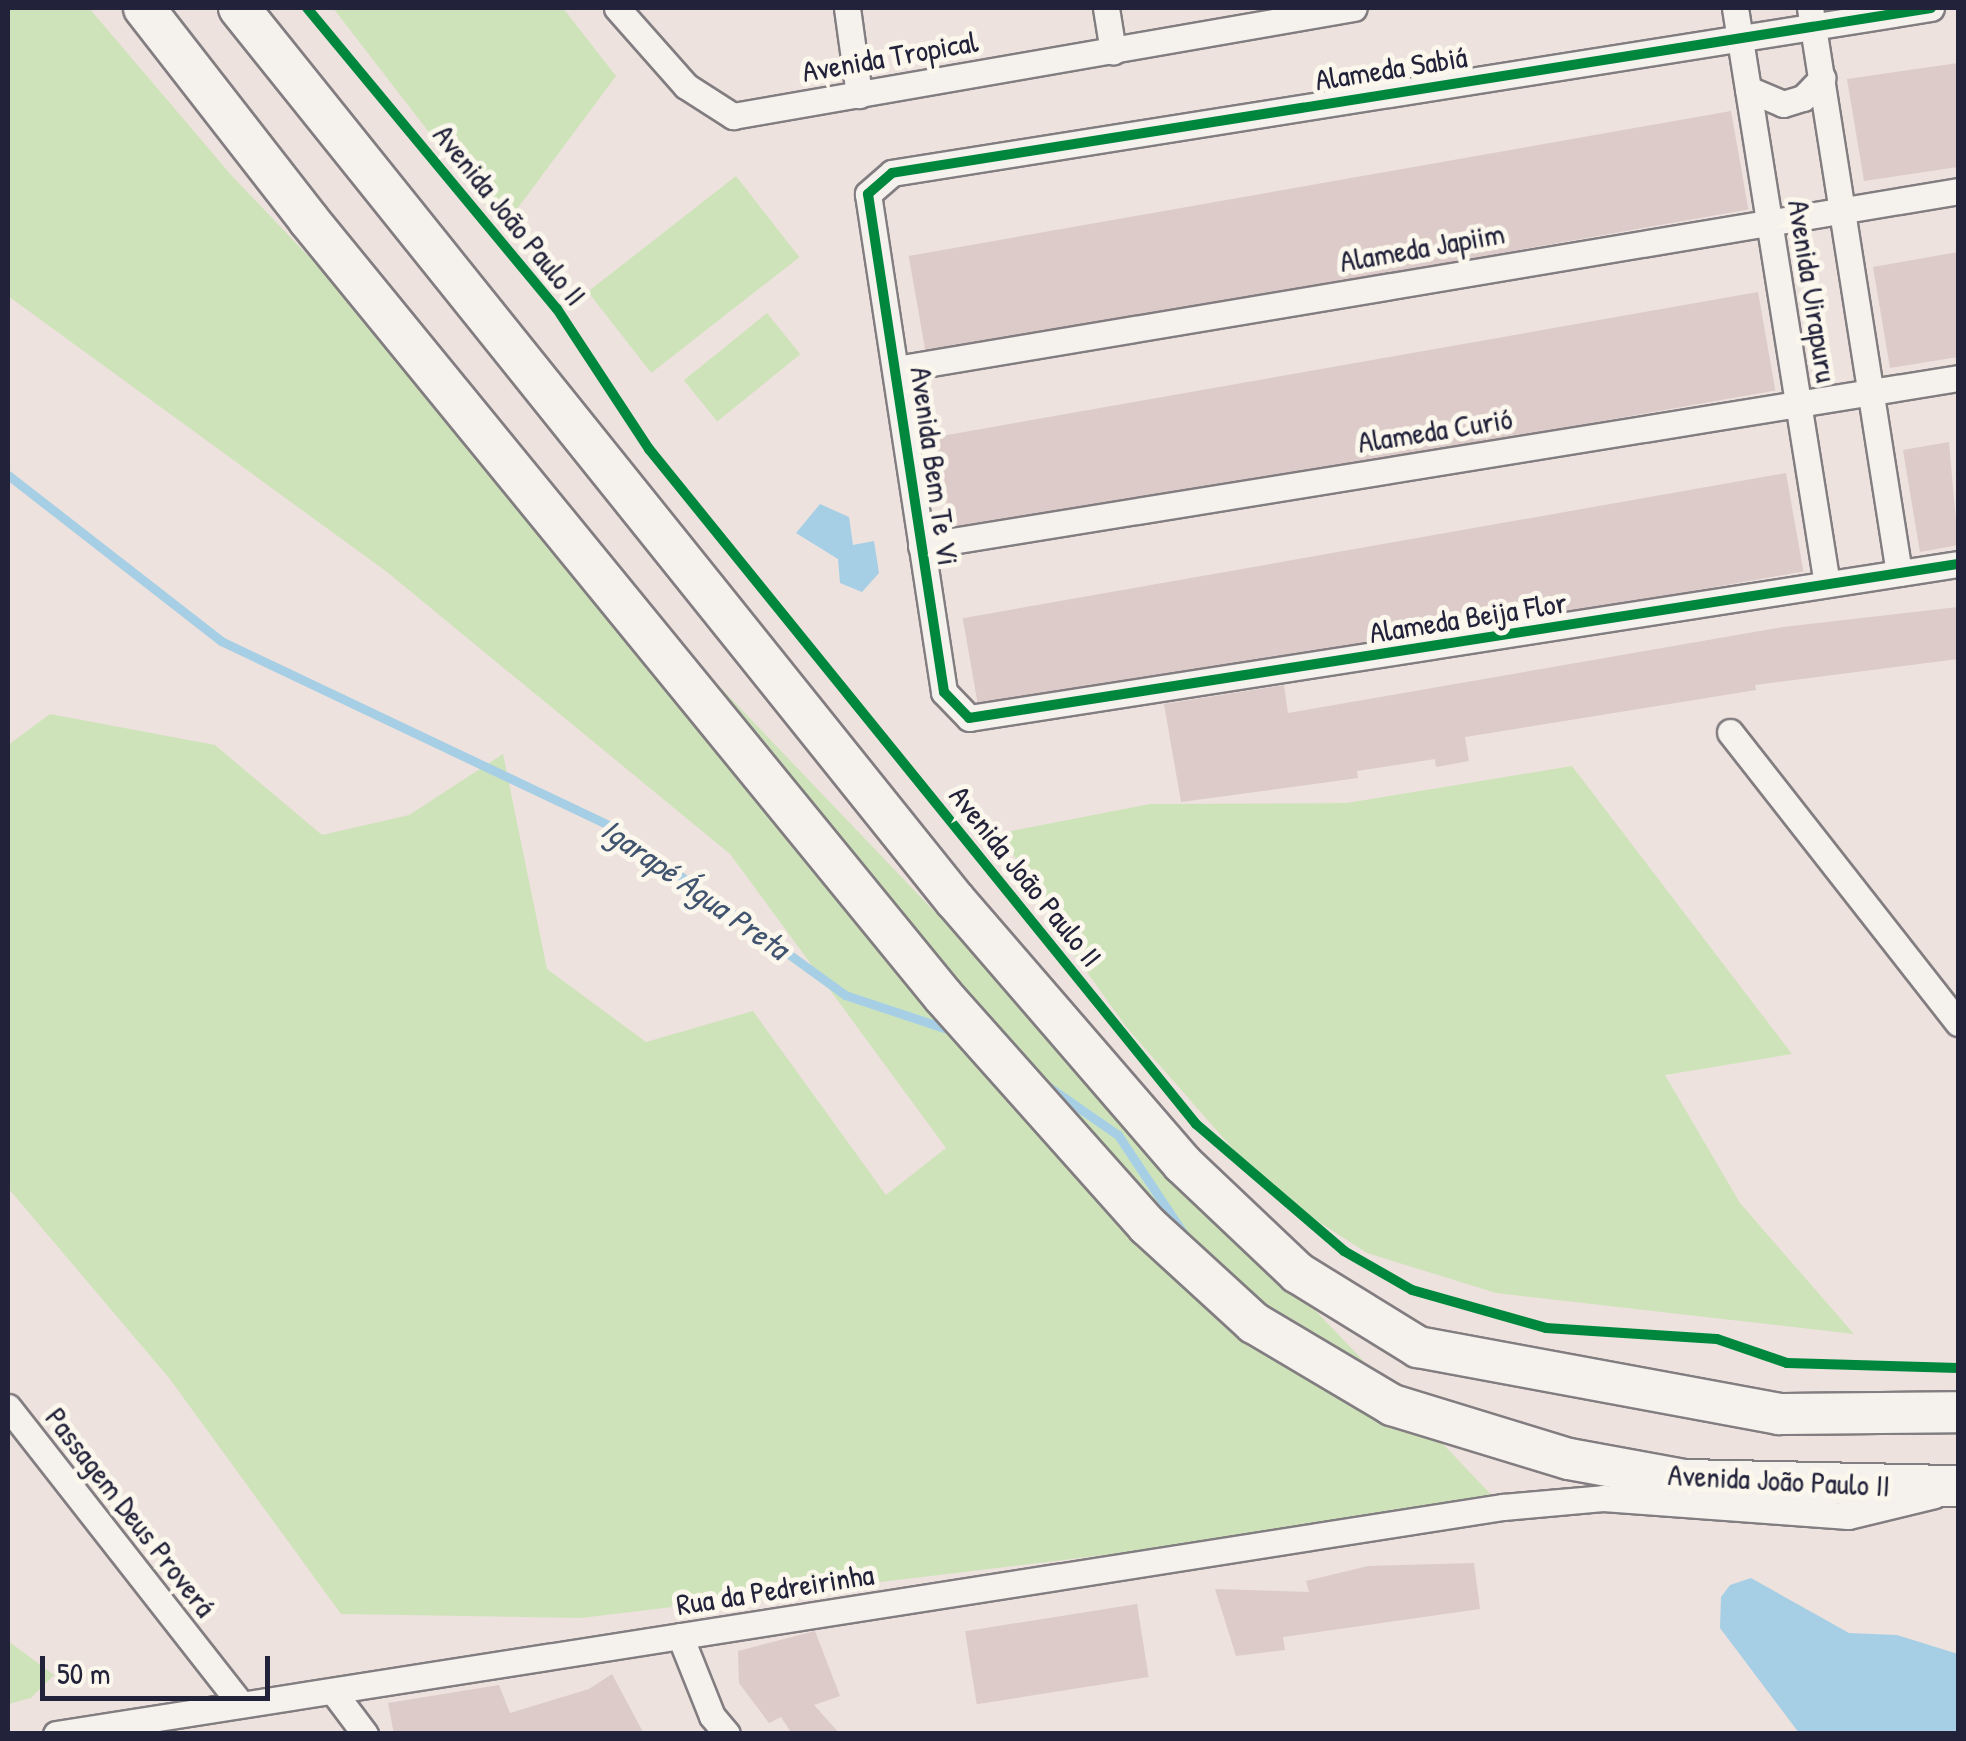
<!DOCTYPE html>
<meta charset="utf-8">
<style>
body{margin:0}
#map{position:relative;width:1966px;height:1741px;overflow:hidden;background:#ede2dd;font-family:"Patrick Hand",sans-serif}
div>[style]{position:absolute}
.green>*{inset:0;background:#cfe3bb;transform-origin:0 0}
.water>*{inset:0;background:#a6cfe5}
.stream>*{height:9px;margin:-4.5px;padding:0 4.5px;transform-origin:4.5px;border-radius:4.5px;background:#a6cfe5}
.building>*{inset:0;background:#dccbc8;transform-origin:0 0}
.roads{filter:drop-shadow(2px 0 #827d80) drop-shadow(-2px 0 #827d80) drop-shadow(0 2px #827d80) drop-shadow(0 -2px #827d80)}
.street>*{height:25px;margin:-12.5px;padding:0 12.5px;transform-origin:12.5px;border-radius:12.5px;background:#f5f2ee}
.primary>*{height:40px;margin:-20px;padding:0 20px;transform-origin:20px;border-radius:20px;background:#f5f2ee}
.cycleway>*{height:10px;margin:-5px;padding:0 5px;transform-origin:5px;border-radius:5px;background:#00873e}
span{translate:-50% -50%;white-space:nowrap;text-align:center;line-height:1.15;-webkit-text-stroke:10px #fbf7ec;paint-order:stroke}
.street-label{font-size:30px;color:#22223b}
.water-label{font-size:32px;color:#41546f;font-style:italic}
.frame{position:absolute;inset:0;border:10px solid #22223b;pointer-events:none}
.scale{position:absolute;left:40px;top:1656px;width:230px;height:45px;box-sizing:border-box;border:5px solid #22223b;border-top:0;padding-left:12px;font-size:30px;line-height:35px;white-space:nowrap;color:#22223b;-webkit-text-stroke:8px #fbf7ec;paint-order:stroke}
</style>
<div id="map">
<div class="green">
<i style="clip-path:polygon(8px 8px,89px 8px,232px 176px,1503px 1507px,581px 1618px,341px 1614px,169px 1378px,8px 1188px,8px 745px,50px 714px,215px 745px,322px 835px,409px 815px,503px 754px,547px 969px,646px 1042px,753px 1011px,886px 1195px,946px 1148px,730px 854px,387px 572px,8px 296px)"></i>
<i style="clip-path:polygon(333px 8px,563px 8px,616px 76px,503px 228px)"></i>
<i style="left:736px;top:176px;width:103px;height:188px;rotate:52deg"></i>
<i style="left:767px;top:313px;width:53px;height:107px;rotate:51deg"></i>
<i style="clip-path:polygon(1572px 766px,1792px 1054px,1665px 1075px,1740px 1203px,1854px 1334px,1496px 1293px,1367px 1253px,1268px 1189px,1127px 1028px,1059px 933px,1001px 833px,1150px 804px,1347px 803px)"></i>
<i style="clip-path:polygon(8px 1641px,54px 1675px,31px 1698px,8px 1704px)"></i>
</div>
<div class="water">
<i style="clip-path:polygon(820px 504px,849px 517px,853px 545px,874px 541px,879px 573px,862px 592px,840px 583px,838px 559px,796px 533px)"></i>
<i style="clip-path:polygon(1751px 1578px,1849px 1633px,1897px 1635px,1958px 1654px,1958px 1733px,1799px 1733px,1720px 1628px,1721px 1597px,1730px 1585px)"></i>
</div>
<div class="stream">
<i style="left:8px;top:475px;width:270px;rotate:37.9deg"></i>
<i style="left:221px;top:641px;width:432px;rotate:25.4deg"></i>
<i style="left:611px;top:826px;width:289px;rotate:35.8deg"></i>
<i style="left:845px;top:995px;width:117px;rotate:18.4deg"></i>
<i style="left:1046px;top:1085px;width:88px;rotate:34.8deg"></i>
<i style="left:1118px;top:1135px;width:121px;rotate:56.4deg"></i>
</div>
<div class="building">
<i style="clip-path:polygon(1958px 63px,1958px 167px,1864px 181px,1847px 79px)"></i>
<i style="left:1731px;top:111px;width:100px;height:835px;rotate:80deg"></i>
<i style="clip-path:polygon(1958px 252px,1958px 357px,1890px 368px,1873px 267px)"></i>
<i style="left:1758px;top:292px;width:100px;height:836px;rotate:80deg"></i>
<i style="clip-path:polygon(1949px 442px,1958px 545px,1920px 552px,1903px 450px)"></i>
<i style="left:1786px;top:473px;width:100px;height:836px;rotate:80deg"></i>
<i style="clip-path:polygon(1958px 607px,1958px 659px,1755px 685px,1756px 690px,1465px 737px,1469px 761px,1436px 767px,1435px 759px,1357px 771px,1358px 778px,1181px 802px,1164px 704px,1284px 685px,1288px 713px,1783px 627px)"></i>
<i style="clip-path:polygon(1474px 1563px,1480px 1609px,1283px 1637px,1285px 1650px,1236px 1656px,1215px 1589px,1309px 1592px,1306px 1581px,1368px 1566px)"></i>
<i style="left:1137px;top:1604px;width:74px;height:174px;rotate:81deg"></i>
<i style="clip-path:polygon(815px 1631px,840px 1696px,814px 1705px,840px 1734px,792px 1734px,781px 1717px,769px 1723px,739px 1683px,738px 1651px)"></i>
<i style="clip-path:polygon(612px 1674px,644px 1734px,394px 1734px,388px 1703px,499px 1685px,510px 1713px,589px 1689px)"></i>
</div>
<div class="roads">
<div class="street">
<i style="left:617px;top:8px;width:104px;rotate:48.5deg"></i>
<i style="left:686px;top:86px;width:56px;rotate:32.6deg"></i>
<i style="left:733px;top:116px;width:630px;rotate:-9.87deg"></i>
<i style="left:847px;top:8px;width:88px;rotate:82.1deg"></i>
<i style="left:1106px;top:8px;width:44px;rotate:80.8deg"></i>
<i style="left:1735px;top:8px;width:583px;rotate:80.93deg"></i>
<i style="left:1810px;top:8px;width:572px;rotate:81.05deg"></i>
<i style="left:1931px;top:8px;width:1052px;rotate:170.98deg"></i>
<i style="left:892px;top:173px;width:32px;rotate:139deg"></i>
<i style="left:868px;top:194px;width:504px;rotate:81.32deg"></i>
<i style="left:944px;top:692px;width:36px;rotate:46deg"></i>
<i style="left:969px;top:718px;width:1001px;rotate:-8.85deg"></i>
<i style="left:1748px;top:89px;width:38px;rotate:23deg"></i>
<i style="left:1783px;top:104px;width:21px;rotate:-17deg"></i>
<i style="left:1803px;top:98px;width:28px;rotate:-46deg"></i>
<i style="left:896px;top:369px;width:1077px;rotate:-9.51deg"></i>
<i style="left:921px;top:546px;width:1051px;rotate:-9.2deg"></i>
<i style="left:1730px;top:732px;width:370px;rotate:51.9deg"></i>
<i style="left:8px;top:1407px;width:377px;rotate:51.9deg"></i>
<i style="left:680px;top:1636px;width:86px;rotate:68.2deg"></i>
<i style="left:712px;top:1716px;width:23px;rotate:50deg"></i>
<i style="left:335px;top:1694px;width:50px;rotate:53.1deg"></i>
<i style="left:56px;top:1734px;width:1465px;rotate:-8.92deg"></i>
<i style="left:1503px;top:1507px;width:100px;rotate:-5.1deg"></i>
<i style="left:1603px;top:1498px;width:246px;rotate:4.2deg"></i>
<i style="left:1848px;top:1516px;width:89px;rotate:-13.6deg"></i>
</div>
<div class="primary">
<i style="left:144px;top:8px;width:267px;rotate:52.1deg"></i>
<i style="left:308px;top:219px;width:1003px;rotate:50.74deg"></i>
<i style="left:943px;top:996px;width:308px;rotate:48.3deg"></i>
<i style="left:1148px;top:1226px;width:144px;rotate:42.5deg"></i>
<i style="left:1254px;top:1323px;width:161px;rotate:30.7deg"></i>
<i style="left:1392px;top:1405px;width:185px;rotate:17deg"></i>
<i style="left:1569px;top:1459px;width:118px;rotate:10.3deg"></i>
<i style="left:1685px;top:1480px;width:273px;rotate:1.3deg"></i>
<i style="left:239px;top:8px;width:1144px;rotate:51.25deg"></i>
<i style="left:955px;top:900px;width:349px;rotate:49.2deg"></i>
<i style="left:1183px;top:1164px;width:158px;rotate:43.5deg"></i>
<i style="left:1298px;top:1273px;width:141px;rotate:31.7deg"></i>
<i style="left:1418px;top:1347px;width:367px;rotate:10.5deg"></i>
<i style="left:1779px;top:1414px;width:179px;rotate:-0.6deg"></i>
</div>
</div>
<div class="cycleway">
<i style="left:307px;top:8px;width:391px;rotate:50.3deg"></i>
<i style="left:557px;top:309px;width:168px;rotate:56.7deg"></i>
<i style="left:649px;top:449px;width:869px;rotate:50.98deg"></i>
<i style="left:1196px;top:1124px;width:195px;rotate:40.6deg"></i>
<i style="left:1344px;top:1251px;width:78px;rotate:29.8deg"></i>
<i style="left:1412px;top:1290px;width:139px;rotate:15.8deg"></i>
<i style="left:1546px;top:1328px;width:171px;rotate:3.7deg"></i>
<i style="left:1717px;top:1339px;width:74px;rotate:18.9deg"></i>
<i style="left:1787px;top:1363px;width:171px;rotate:1.7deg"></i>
<i style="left:1931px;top:8px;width:1052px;rotate:170.98deg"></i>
<i style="left:892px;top:173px;width:32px;rotate:139deg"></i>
<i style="left:868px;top:194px;width:504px;rotate:81.32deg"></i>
<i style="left:944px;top:692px;width:36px;rotate:46deg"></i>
<i style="left:969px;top:718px;width:1001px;rotate:-8.85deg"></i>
</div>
<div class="street-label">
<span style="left:890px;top:56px;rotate:-10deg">Avenida Tropical</span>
<span style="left:1391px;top:68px;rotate:-9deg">Alameda Sabiá</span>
<span style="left:510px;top:215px;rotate:51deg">Avenida João Paulo II</span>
<span style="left:1422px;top:247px;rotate:-10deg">Alameda Japiim</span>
<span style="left:1813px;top:291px;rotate:81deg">Avenida Uirapuru</span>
<span style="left:1435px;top:430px;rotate:-9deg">Alameda Curió</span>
<span style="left:935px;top:466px;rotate:82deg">Avenida Bem Te Vi</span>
<span style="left:1468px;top:617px;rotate:-9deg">Alameda Beija Flor</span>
<span style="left:1026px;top:876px;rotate:51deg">Avenida João Paulo II</span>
<span style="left:1779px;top:1480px;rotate:3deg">Avenida João Paulo II</span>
<span style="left:131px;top:1512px;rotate:52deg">Passagem Deus Proverá</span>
<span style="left:775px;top:1589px;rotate:-9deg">Rua da Pedreirinha</span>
</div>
<div class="water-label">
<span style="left:695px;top:889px;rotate:35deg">Igarapé Água Preta</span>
</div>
<div class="frame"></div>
<div class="scale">50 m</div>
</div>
